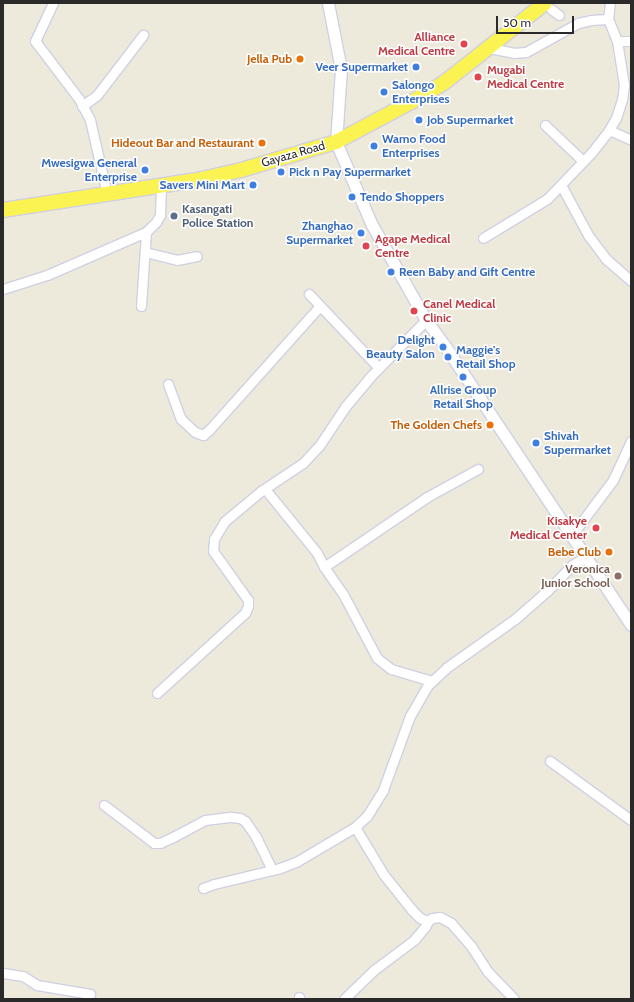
<!DOCTYPE html>
<style>
body{margin:0}
#map{position:relative;width:634px;height:1002px;overflow:hidden;background:#ede9db;font-family:Cabin,sans-serif}
div>[style]{position:absolute}
.roads{filter:drop-shadow(1px 0 #d0d0e4) drop-shadow(-1px 0 #d0d0e4) drop-shadow(0 1px #d0d0e4) drop-shadow(0 -1px #d0d0e4)}
.minor>*{height:9px;margin:-4.5px;padding:0 4.5px;transform-origin:4.5px;border-radius:4.5px;background:#fff}
.tertiary>*{height:11px;margin:-5.5px;padding:0 5.5px;transform-origin:5.5px;border-radius:5.5px;background:#fff}
.primary>*{height:14px;margin:-7px;padding:0 7px;transform-origin:7px;border-radius:7px;background:#fbf352}
.dots>*{width:11px;height:11px;translate:-50% -50%;box-sizing:border-box;border:2px solid #fff;border-radius:50%}
span{translate:-50% -50%;white-space:nowrap;text-align:center;line-height:1.15;-webkit-text-stroke:3px #fff;paint-order:stroke}
.health-label{font-size:12px;color:#be3a42;font-weight:700}
.right{translate:-100% -50%;text-align:right}
.left{translate:0 -50%;text-align:left}
.food-label{font-size:12px;color:#c56008;font-weight:700}
.shop-label{font-size:12px;color:#366cbe;font-weight:700}
.street-label{font-size:12px;color:#2a2a2a}
.service-label{font-size:12px;color:#4e5e75;font-weight:700}
.education-label{font-size:12px;color:#785e54;font-weight:700}
.frame{position:absolute;inset:0;border:4px solid #2a2a2a;pointer-events:none}
.scale{position:absolute;left:496px;top:16px;width:78px;height:18px;box-sizing:border-box;border:2px solid #2a2a2a;border-top:0;padding-left:5px;font-size:12px;line-height:14px;white-space:nowrap;color:#2a2a2a;-webkit-text-stroke:3px #fff;paint-order:stroke}
</style>
<div id="map">
<div class="roads">
<div class="minor">
<i style="left:53px;top:3px;width:42px;rotate:115.3deg"></i>
<i style="left:35px;top:41px;width:73px;rotate:52.8deg"></i>
<i style="left:79px;top:99px;width:24px;rotate:62deg"></i>
<i style="left:90px;top:120px;width:76px;rotate:77.1deg"></i>
<i style="left:551px;top:9px;width:10px;rotate:37deg"></i>
<i style="left:617px;top:41px;width:14px"></i>
<i style="left:489px;top:48px;width:25px;rotate:11deg"></i>
<i style="left:514px;top:53px;width:12px;rotate:-5deg"></i>
<i style="left:526px;top:52px;width:60px;rotate:-29.1deg"></i>
<i style="left:578px;top:23px;width:13px;rotate:-13deg"></i>
<i style="left:591px;top:20px;width:17px;rotate:-3deg"></i>
<i style="left:82px;top:106px;width:19px;rotate:-36deg"></i>
<i style="left:97px;top:95px;width:76px;rotate:-52.5deg"></i>
<i style="left:545px;top:125px;width:52px;rotate:43.5deg"></i>
<i style="left:609px;top:130px;width:24px;rotate:24deg"></i>
<i style="left:561px;top:185px;width:57px;rotate:61.6deg"></i>
<i style="left:588px;top:235px;width:30px;rotate:53deg"></i>
<i style="left:606px;top:259px;width:33px;rotate:41deg"></i>
<i style="left:483px;top:238px;width:75px;rotate:-31.4deg"></i>
<i style="left:547px;top:199px;width:65px;rotate:-46.2deg"></i>
<i style="left:592px;top:152px;width:28px;rotate:-52deg"></i>
<i style="left:609px;top:130px;width:14px;rotate:-60deg"></i>
<i style="left:616px;top:118px;width:19px;rotate:-72deg"></i>
<i style="left:622px;top:100px;width:15px;rotate:-82deg"></i>
<i style="left:624px;top:85px;width:45px;rotate:-99deg"></i>
<i style="left:617px;top:41px;width:24px;rotate:-112deg"></i>
<i style="left:608px;top:19px;width:16px;rotate:-83deg"></i>
<i style="left:145px;top:252px;width:33px;rotate:14deg"></i>
<i style="left:177px;top:260px;width:20px;rotate:-11deg"></i>
<i style="left:3px;top:289px;width:46px;rotate:-17.7deg"></i>
<i style="left:47px;top:275px;width:108px;rotate:-23.5deg"></i>
<i style="left:146px;top:232px;width:14px;rotate:-45deg"></i>
<i style="left:156px;top:222px;width:8px;rotate:-60deg"></i>
<i style="left:160px;top:215px;width:30px;rotate:-88deg"></i>
<i style="left:309px;top:294px;width:100px;rotate:46.6deg"></i>
<i style="left:141px;top:306px;width:74px;rotate:-86.1deg"></i>
<i style="left:168px;top:384px;width:37px;rotate:70deg"></i>
<i style="left:181px;top:419px;width:19px;rotate:43deg"></i>
<i style="left:195px;top:432px;width:9px;rotate:21deg"></i>
<i style="left:203px;top:435px;width:8px;rotate:-40deg"></i>
<i style="left:209px;top:430px;width:166px;rotate:-48.2deg"></i>
<i style="left:265px;top:489px;width:82px;rotate:50.9deg"></i>
<i style="left:317px;top:553px;width:16px;rotate:63deg"></i>
<i style="left:324px;top:567px;width:33px;rotate:55deg"></i>
<i style="left:343px;top:594px;width:72px;rotate:62deg"></i>
<i style="left:377px;top:658px;width:18px;rotate:38deg"></i>
<i style="left:391px;top:669px;width:43px;rotate:16.3deg"></i>
<i style="left:571px;top:536px;width:70px;rotate:-53.1deg"></i>
<i style="left:613px;top:480px;width:43px;rotate:-65.2deg"></i>
<i style="left:324px;top:567px;width:125px;rotate:-34.2deg"></i>
<i style="left:427px;top:497px;width:58px;rotate:-28.8deg"></i>
<i style="left:157px;top:693px;width:119px;rotate:-42.3deg"></i>
<i style="left:245px;top:613px;width:8px;rotate:-67deg"></i>
<i style="left:248px;top:606px;width:6px;rotate:-90deg"></i>
<i style="left:248px;top:600px;width:60px;rotate:-125.5deg"></i>
<i style="left:213px;top:551px;width:12px;rotate:-85deg"></i>
<i style="left:214px;top:539px;width:21px;rotate:-59deg"></i>
<i style="left:225px;top:521px;width:47px;rotate:-39.8deg"></i>
<i style="left:261px;top:491px;width:50px;rotate:-33.7deg"></i>
<i style="left:303px;top:463px;width:23px;rotate:-47deg"></i>
<i style="left:319px;top:446px;width:47px;rotate:-56.3deg"></i>
<i style="left:345px;top:407px;width:38px;rotate:-50deg"></i>
<i style="left:369px;top:378px;width:81px;rotate:-45.5deg"></i>
<i style="left:550px;top:761px;width:100px;rotate:36.1deg"></i>
<i style="left:104px;top:805px;width:63px;rotate:37.2deg"></i>
<i style="left:154px;top:843px;width:6px"></i>
<i style="left:160px;top:843px;width:14px;rotate:-25deg"></i>
<i style="left:173px;top:837px;width:36px;rotate:-28deg"></i>
<i style="left:205px;top:820px;width:26px;rotate:-7deg"></i>
<i style="left:231px;top:817px;width:9px;rotate:6deg"></i>
<i style="left:240px;top:818px;width:6px;rotate:31deg"></i>
<i style="left:245px;top:821px;width:19px;rotate:55deg"></i>
<i style="left:256px;top:837px;width:37px;rotate:64deg"></i>
<i style="left:355px;top:827px;width:56px;rotate:58.9deg"></i>
<i style="left:384px;top:875px;width:45px;rotate:51.3deg"></i>
<i style="left:412px;top:910px;width:11px;rotate:45deg"></i>
<i style="left:420px;top:918px;width:9px;rotate:21deg"></i>
<i style="left:428px;top:921px;width:5px;rotate:-37deg"></i>
<i style="left:432px;top:918px;width:8px;rotate:-7deg"></i>
<i style="left:440px;top:917px;width:13px;rotate:29deg"></i>
<i style="left:451px;top:923px;width:30px;rotate:49deg"></i>
<i style="left:471px;top:946px;width:31px;rotate:57deg"></i>
<i style="left:488px;top:972px;width:37px;rotate:46deg"></i>
<i style="left:203px;top:888px;width:12px;rotate:-20deg"></i>
<i style="left:214px;top:884px;width:68px;rotate:-13.6deg"></i>
<i style="left:280px;top:868px;width:17px;rotate:-21deg"></i>
<i style="left:296px;top:862px;width:69px;rotate:-30.7deg"></i>
<i style="left:355px;top:827px;width:16px;rotate:-43deg"></i>
<i style="left:367px;top:816px;width:31px;rotate:-58deg"></i>
<i style="left:383px;top:790px;width:79px;rotate:-70deg"></i>
<i style="left:410px;top:716px;width:34px;rotate:-60deg"></i>
<i style="left:427px;top:686px;width:26px;rotate:-43deg"></i>
<i style="left:446px;top:668px;width:85px;rotate:-35.4deg"></i>
<i style="left:515px;top:619px;width:43px;rotate:-41.2deg"></i>
<i style="left:547px;top:591px;width:36px;rotate:-46deg"></i>
<i style="left:572px;top:565px;width:15px;rotate:-32deg"></i>
<i style="left:3px;top:973px;width:20px;rotate:9deg"></i>
<i style="left:23px;top:976px;width:17px;rotate:33deg"></i>
<i style="left:37px;top:985px;width:54px;rotate:9.6deg"></i>
<i style="left:299px;top:997px;width:2px;rotate:63deg"></i>
<i style="left:344px;top:999px;width:42px;rotate:-44deg"></i>
<i style="left:374px;top:970px;width:50px;rotate:-36.9deg"></i>
<i style="left:414px;top:940px;width:17px;rotate:-50deg"></i>
<i style="left:425px;top:927px;width:7px;rotate:-63deg"></i>
</div>
<div class="tertiary">
<i style="left:328px;top:3px;width:67px;rotate:78.9deg"></i>
<i style="left:341px;top:69px;width:73px;rotate:93.9deg"></i>
<i style="left:336px;top:142px;width:90px;rotate:66.6deg"></i>
<i style="left:372px;top:225px;width:109px;rotate:60.4deg"></i>
<i style="left:426px;top:320px;width:32px;rotate:54deg"></i>
<i style="left:445px;top:346px;width:335px;rotate:56.3deg"></i>
</div>
<div class="primary">
<i style="left:3px;top:210px;width:196px;rotate:-8.8deg"></i>
<i style="left:197px;top:180px;width:45px;rotate:-12.8deg"></i>
<i style="left:241px;top:170px;width:99px;rotate:-16.4deg"></i>
<i style="left:336px;top:142px;width:98px;rotate:-28.1deg"></i>
<i style="left:422px;top:96px;width:27px;rotate:-31deg"></i>
<i style="left:445px;top:82px;width:127px;rotate:-38.3deg"></i>
</div>
</div>
<div class="dots">
<i style="left:464px;top:44px;background:#e0444e"></i>
<i style="left:300px;top:59px;background:#e8710a"></i>
<i style="left:416px;top:67px;background:#3f7fe0"></i>
<i style="left:478px;top:77px;background:#e0444e"></i>
<i style="left:384px;top:92px;background:#3f7fe0"></i>
<i style="left:419px;top:120px;background:#3f7fe0"></i>
<i style="left:262px;top:143px;background:#e8710a"></i>
<i style="left:374px;top:146px;background:#3f7fe0"></i>
<i style="left:145px;top:170px;background:#3f7fe0"></i>
<i style="left:281px;top:172px;background:#3f7fe0"></i>
<i style="left:253px;top:185px;background:#3f7fe0"></i>
<i style="left:352px;top:197px;background:#3f7fe0"></i>
<i style="left:174px;top:216px;background:#5c6f8a"></i>
<i style="left:361px;top:233px;background:#3f7fe0"></i>
<i style="left:366px;top:246px;background:#e0444e"></i>
<i style="left:391px;top:272px;background:#3f7fe0"></i>
<i style="left:414px;top:311px;background:#e0444e"></i>
<i style="left:443px;top:347px;background:#3f7fe0"></i>
<i style="left:448px;top:357px;background:#3f7fe0"></i>
<i style="left:463px;top:377px;background:#3f7fe0"></i>
<i style="left:490px;top:425px;background:#e8710a"></i>
<i style="left:536px;top:443px;background:#3f7fe0"></i>
<i style="left:596px;top:528px;background:#e0444e"></i>
<i style="left:609px;top:552px;background:#e8710a"></i>
<i style="left:618px;top:576px;background:#8d6e63"></i>
</div>
<div class="health-label">
<span class="right" style="left:455px;top:44px">Alliance<br>Medical Centre</span>
<span class="left" style="left:487px;top:77px">Mugabi<br>Medical Centre</span>
<span class="left" style="left:375px;top:246px">Agape Medical<br>Centre</span>
<span class="left" style="left:423px;top:311px">Canel Medical<br>Clinic</span>
<span class="right" style="left:587px;top:528px">Kisakye<br>Medical Center</span>
</div>
<div class="food-label">
<span class="right" style="left:292px;top:59px">Jella Pub</span>
<span class="right" style="left:254px;top:143px">Hideout Bar and Restaurant</span>
<span class="right" style="left:482px;top:425px">The Golden Chefs</span>
<span class="right" style="left:601px;top:552px">Bebe Club</span>
</div>
<div class="shop-label">
<span class="right" style="left:408px;top:67px">Veer Supermarket</span>
<span class="left" style="left:392px;top:92px">Salongo<br>Enterprises</span>
<span class="left" style="left:427px;top:120px">Job Supermarket</span>
<span class="left" style="left:382px;top:146px">Wamo Food<br>Enterprises</span>
<span class="right" style="left:137px;top:170px">Mwesigwa General<br>Enterprise</span>
<span class="left" style="left:289px;top:172px">Pick n Pay Supermarket</span>
<span class="right" style="left:245px;top:185px">Savers Mini Mart</span>
<span class="left" style="left:360px;top:197px">Tendo Shoppers</span>
<span class="right" style="left:353px;top:233px">Zhanghao<br>Supermarket</span>
<span class="left" style="left:399px;top:272px">Reen Baby and Gift Centre</span>
<span class="right" style="left:435px;top:347px">Delight<br>Beauty Salon</span>
<span class="left" style="left:456px;top:357px">Maggie's<br>Retail Shop</span>
<span style="left:463px;top:397px">Allrise Group<br>Retail Shop</span>
<span class="left" style="left:544px;top:443px">Shivah<br>Supermarket</span>
</div>
<div class="street-label">
<span style="left:293px;top:154px;rotate:-16deg">Gayaza Road</span>
</div>
<div class="service-label">
<span class="left" style="left:182px;top:216px">Kasangati<br>Police Station</span>
</div>
<div class="education-label">
<span class="right" style="left:610px;top:576px">Veronica<br>Junior School</span>
</div>
<div class="frame"></div>
<div class="scale">50 m</div>
</div>
